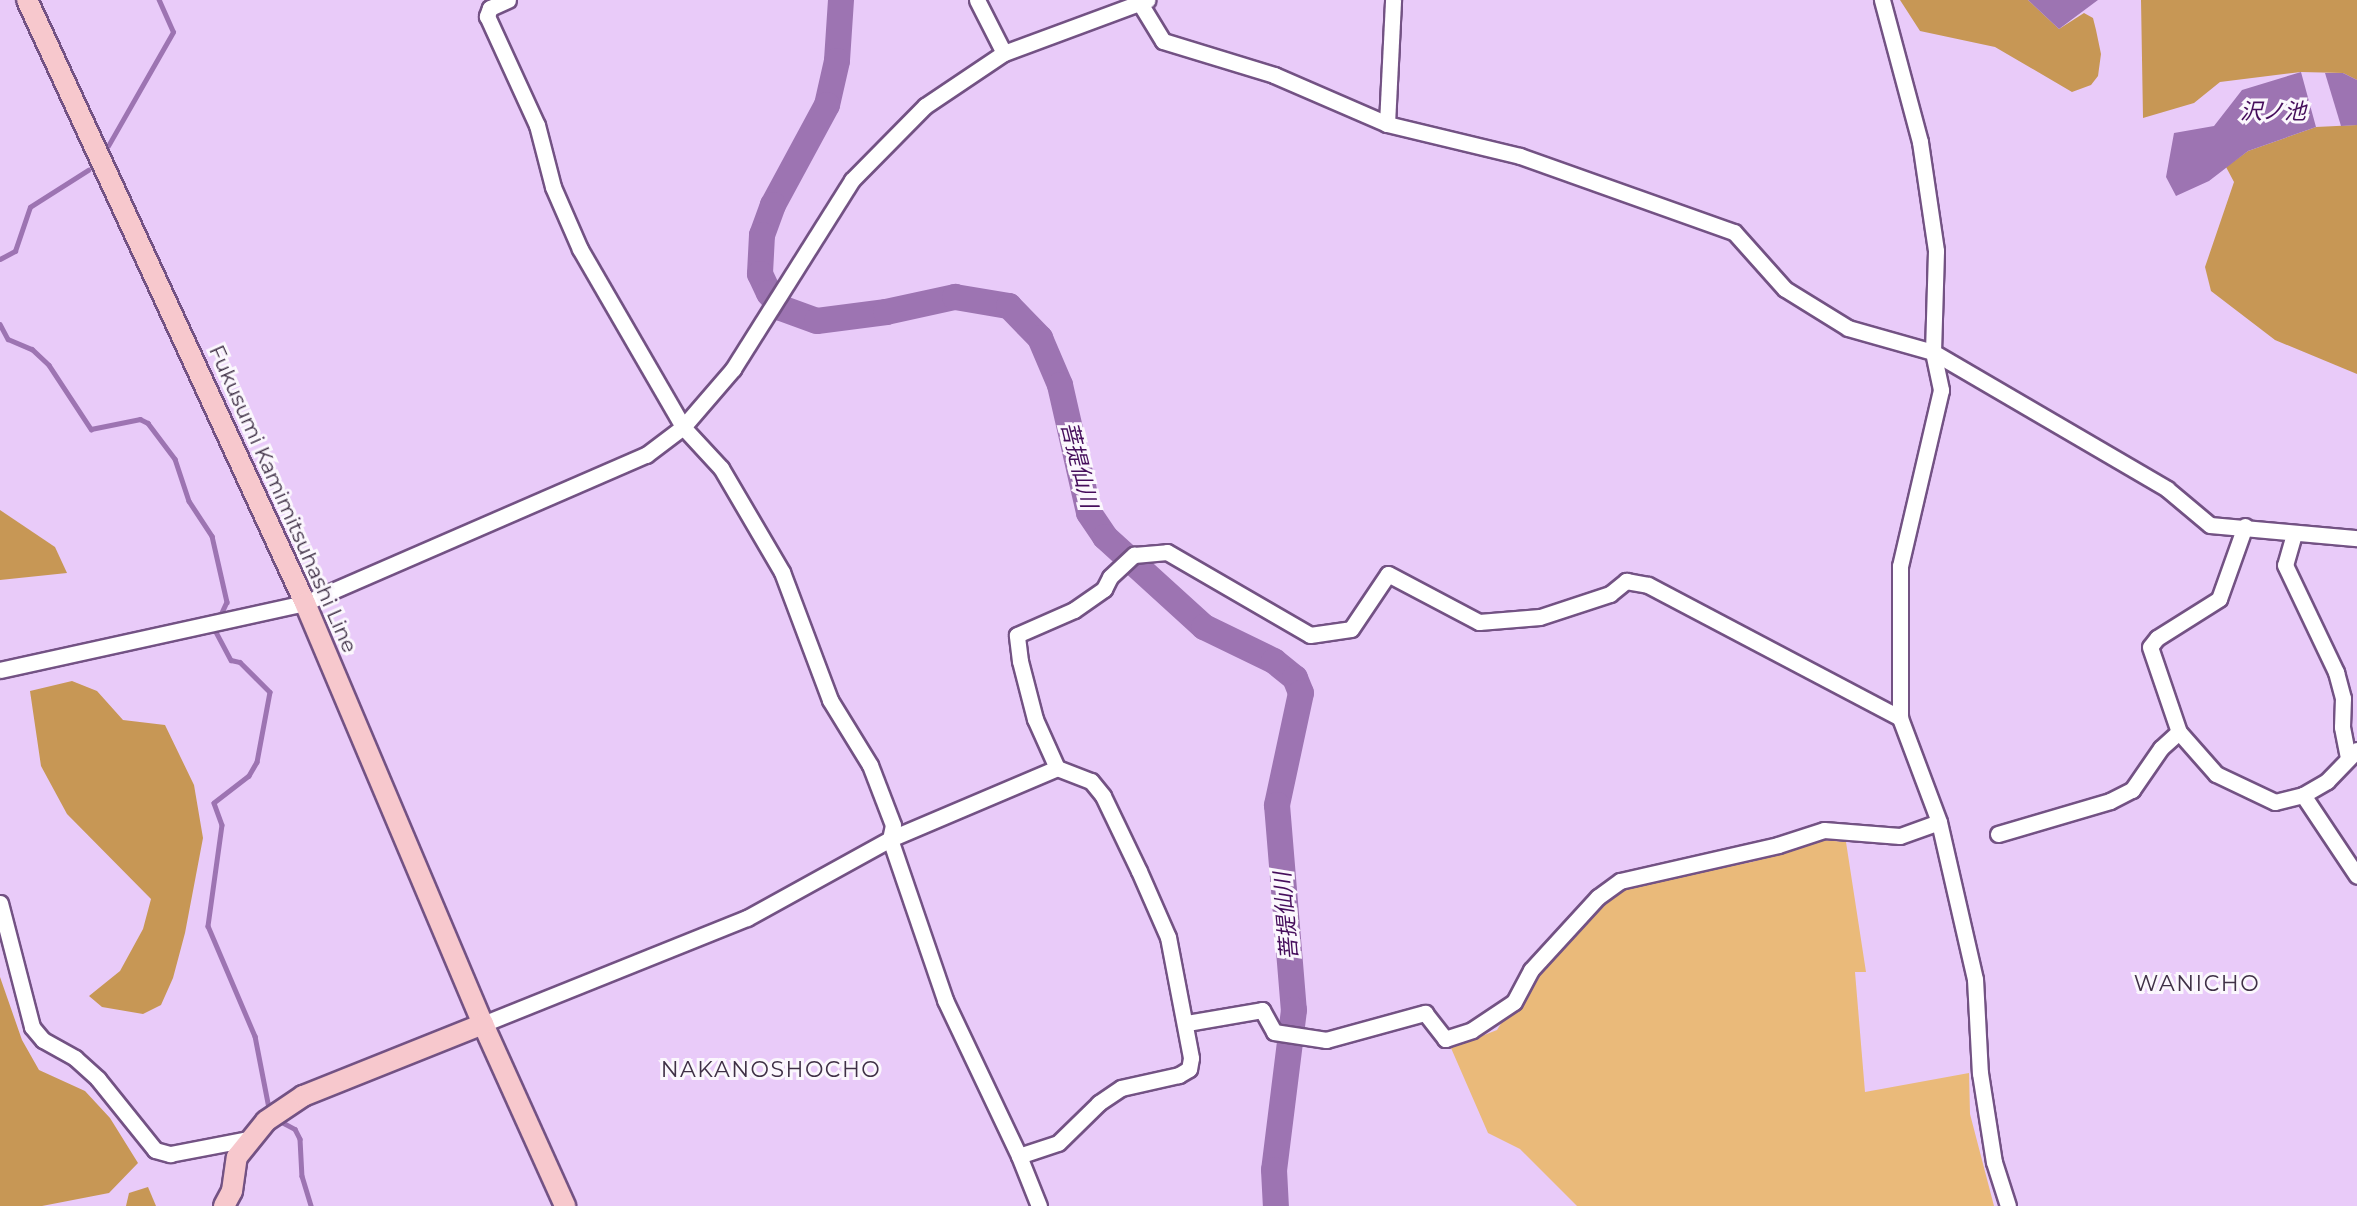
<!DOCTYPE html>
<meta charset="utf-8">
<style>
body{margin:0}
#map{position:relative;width:2357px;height:1206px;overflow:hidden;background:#e9cbf9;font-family:Montserrat,"Noto Sans JP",sans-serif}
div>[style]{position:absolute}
.green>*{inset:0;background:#eaba7a}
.forest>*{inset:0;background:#c79755}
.water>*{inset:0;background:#9d74b2}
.stream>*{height:4.5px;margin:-2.25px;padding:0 2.25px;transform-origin:2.25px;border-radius:2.25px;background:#9d74b2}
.river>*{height:26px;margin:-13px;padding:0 13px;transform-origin:13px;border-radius:13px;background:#9d74b2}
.roads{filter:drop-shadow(2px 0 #735284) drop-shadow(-2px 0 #735284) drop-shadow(0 2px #735284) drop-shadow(0 -2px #735284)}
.minor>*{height:15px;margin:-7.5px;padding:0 7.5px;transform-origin:7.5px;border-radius:7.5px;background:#fff}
.major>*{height:20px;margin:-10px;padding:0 10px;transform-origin:10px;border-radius:10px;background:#f7c8cd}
span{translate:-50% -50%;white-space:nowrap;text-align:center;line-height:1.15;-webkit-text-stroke:6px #fbf7fd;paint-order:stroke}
.street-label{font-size:21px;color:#3f3046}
.water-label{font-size:22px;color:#450d5b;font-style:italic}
.neighbourhood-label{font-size:22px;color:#3f3046;letter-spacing:1.5px}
</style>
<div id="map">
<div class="green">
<i style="clip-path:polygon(1822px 840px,1846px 842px,1866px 972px,1855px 972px,1865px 1092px,1969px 1073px,1970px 1114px,1994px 1206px,1577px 1206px,1520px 1149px,1488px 1133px,1451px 1048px,1497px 1030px,1514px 1002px,1613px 894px,1645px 882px,1752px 862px)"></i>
</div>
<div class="forest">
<i style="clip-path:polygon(1900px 0,2028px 0,2059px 29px,2084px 13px,2093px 18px,2096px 30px,2101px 54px,2098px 76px,2091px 85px,2072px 92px,1995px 47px,1920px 31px)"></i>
<i style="clip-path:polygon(2141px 0,2357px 0,2357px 80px,2343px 73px,2301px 72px,2220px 82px,2194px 103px,2143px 118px)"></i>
<i style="clip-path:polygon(2357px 125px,2357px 374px,2275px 340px,2211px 291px,2205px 267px,2234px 182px,2226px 167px,2248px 151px,2316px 127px)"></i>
<i style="clip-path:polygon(0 510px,55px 547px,67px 573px,0 580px)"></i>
<i style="clip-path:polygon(72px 681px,97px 691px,123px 720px,165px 725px,194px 785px,203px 838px,185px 933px,173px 978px,161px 1005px,143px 1014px,102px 1007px,89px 996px,120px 971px,143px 929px,151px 899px,67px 814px,41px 766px,30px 691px)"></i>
<i style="clip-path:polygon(0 977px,22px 1040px,39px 1070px,85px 1091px,110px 1118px,138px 1163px,109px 1193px,42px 1206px,0 1206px)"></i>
<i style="clip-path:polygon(148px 1187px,156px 1206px,126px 1206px,129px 1193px)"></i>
</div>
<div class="water">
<i style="clip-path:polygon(2028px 0,2098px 0,2059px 29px)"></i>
<i style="clip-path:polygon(2301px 72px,2316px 127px,2248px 151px,2209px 181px,2176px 196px,2166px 177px,2174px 133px,2214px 126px,2242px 90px)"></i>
<i style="clip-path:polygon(2325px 73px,2343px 73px,2357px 80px,2357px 125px,2341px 126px)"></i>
</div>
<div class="stream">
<i style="left:108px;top:146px;width:131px;rotate:-60.3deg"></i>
<i style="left:173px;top:32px;width:35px;rotate:-114deg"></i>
<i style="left:0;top:259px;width:17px;rotate:-28deg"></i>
<i style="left:15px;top:251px;width:46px;rotate:-71.2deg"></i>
<i style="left:30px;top:207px;width:69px;rotate:-32.5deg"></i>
<i style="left:0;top:324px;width:17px;rotate:62deg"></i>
<i style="left:8px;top:339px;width:26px;rotate:23deg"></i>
<i style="left:32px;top:349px;width:23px;rotate:43deg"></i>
<i style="left:49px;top:365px;width:77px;rotate:56.7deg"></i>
<i style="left:91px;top:429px;width:50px;rotate:-11.5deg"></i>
<i style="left:140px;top:419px;width:9px;rotate:27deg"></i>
<i style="left:148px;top:423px;width:45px;rotate:53.1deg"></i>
<i style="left:175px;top:459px;width:44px;rotate:71.6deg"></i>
<i style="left:189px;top:501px;width:42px;rotate:56.7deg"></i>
<i style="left:212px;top:536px;width:68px;rotate:77.2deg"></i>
<i style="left:227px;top:602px;width:17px;rotate:115deg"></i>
<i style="left:217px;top:625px;width:5px;rotate:112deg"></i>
<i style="left:215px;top:630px;width:34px;rotate:62deg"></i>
<i style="left:231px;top:660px;width:9px;rotate:13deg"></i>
<i style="left:240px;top:662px;width:42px;rotate:45deg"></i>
<i style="left:270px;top:692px;width:71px;rotate:100.5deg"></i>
<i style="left:257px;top:762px;width:16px;rotate:120deg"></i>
<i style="left:249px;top:776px;width:44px;rotate:142.4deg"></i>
<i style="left:214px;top:803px;width:23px;rotate:70deg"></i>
<i style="left:222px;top:825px;width:102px;rotate:97.9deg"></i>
<i style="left:208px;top:926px;width:120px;rotate:66.9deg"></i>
<i style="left:255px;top:1036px;width:73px;rotate:79deg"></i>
<i style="left:278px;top:1120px;width:19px;rotate:28deg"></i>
<i style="left:295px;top:1129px;width:11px;rotate:63deg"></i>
<i style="left:300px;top:1139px;width:37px;rotate:87deg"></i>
<i style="left:302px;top:1176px;width:31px;rotate:73deg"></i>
</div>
<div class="river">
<i style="left:841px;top:0;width:61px;rotate:93.8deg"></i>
<i style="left:837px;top:61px;width:45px;rotate:102.8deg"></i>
<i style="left:827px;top:105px;width:114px;rotate:118.4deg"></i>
<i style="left:773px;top:205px;width:32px;rotate:110deg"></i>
<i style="left:762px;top:235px;width:39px;rotate:93deg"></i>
<i style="left:760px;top:274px;width:21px;rotate:65deg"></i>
<i style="left:769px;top:293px;width:19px;rotate:51deg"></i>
<i style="left:781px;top:308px;width:38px;rotate:20deg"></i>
<i style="left:817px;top:321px;width:70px;rotate:-7.4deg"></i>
<i style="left:886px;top:312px;width:71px;rotate:-12.3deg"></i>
<i style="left:955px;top:297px;width:55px;rotate:9.5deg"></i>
<i style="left:1009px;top:306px;width:45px;rotate:45.9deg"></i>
<i style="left:1040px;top:338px;width:51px;rotate:66.9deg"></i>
<i style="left:1060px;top:385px;width:131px;rotate:77.2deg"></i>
<i style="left:1089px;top:513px;width:29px;rotate:56deg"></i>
<i style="left:1105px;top:537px;width:134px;rotate:42.3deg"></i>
<i style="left:1204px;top:627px;width:78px;rotate:25.9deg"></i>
<i style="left:1274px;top:661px;width:27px;rotate:39deg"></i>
<i style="left:1295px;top:678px;width:16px;rotate:68deg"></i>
<i style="left:1301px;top:693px;width:115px;rotate:102.1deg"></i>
<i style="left:1277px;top:805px;width:206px;rotate:85.3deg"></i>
<i style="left:1294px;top:1010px;width:161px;rotate:97.1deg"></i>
<i style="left:1274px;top:1170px;width:36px;rotate:87deg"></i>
</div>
<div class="roads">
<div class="minor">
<i style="left:508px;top:0;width:20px;rotate:156deg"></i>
<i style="left:490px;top:8px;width:9px;rotate:111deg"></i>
<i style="left:487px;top:16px;width:120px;rotate:65.4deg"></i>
<i style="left:537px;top:125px;width:64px;rotate:75.5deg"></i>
<i style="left:553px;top:187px;width:68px;rotate:66.5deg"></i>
<i style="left:580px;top:249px;width:206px;rotate:59.9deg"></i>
<i style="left:683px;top:427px;width:56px;rotate:47.2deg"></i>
<i style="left:721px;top:468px;width:121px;rotate:59.6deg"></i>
<i style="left:782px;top:572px;width:137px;rotate:69.4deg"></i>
<i style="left:830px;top:700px;width:76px;rotate:58.4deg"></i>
<i style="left:870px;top:765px;width:64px;rotate:69deg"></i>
<i style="left:893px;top:825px;width:14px;rotate:102deg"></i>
<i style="left:890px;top:839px;width:170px;rotate:71.1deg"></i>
<i style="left:945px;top:1000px;width:173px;rotate:64.6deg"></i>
<i style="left:1019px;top:1156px;width:54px;rotate:68.2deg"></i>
<i style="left:977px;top:0;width:59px;rotate:63deg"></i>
<i style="left:1138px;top:0;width:48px;rotate:58.6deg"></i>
<i style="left:1163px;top:41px;width:116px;rotate:17deg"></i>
<i style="left:1274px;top:75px;width:123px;rotate:23.4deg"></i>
<i style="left:1387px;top:124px;width:137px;rotate:13.5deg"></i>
<i style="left:1520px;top:156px;width:227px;rotate:19.6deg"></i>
<i style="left:1734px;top:232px;width:76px;rotate:48.2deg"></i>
<i style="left:1785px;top:289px;width:74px;rotate:31.8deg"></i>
<i style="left:1848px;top:328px;width:88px;rotate:15.8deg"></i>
<i style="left:1933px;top:352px;width:271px;rotate:30.3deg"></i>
<i style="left:2167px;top:489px;width:56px;rotate:39.9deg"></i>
<i style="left:2210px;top:525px;width:148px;rotate:5.1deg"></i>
<i style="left:1882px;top:0;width:147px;rotate:75deg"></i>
<i style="left:1920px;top:142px;width:110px;rotate:81.6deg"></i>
<i style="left:1936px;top:251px;width:101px;rotate:91.7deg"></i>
<i style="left:1933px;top:352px;width:39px;rotate:78deg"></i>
<i style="left:1941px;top:390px;width:181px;rotate:103.1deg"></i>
<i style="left:1900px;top:566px;width:152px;rotate:90deg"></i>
<i style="left:1900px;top:718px;width:111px;rotate:69.4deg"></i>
<i style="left:1939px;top:822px;width:161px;rotate:77.1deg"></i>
<i style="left:1975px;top:979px;width:94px;rotate:87deg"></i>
<i style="left:1980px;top:1073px;width:90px;rotate:81.1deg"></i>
<i style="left:1994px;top:1162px;width:46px;rotate:72.3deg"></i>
<i style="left:1387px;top:124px;width:124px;rotate:-87.2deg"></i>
<i style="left:2245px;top:526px;width:77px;rotate:109.6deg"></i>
<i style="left:2219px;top:599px;width:73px;rotate:147.8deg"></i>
<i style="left:2157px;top:638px;width:11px;rotate:128deg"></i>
<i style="left:2150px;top:647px;width:90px;rotate:71.2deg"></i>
<i style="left:2179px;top:732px;width:56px;rotate:48.6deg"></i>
<i style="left:2216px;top:774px;width:65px;rotate:25.4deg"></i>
<i style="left:2275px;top:802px;width:29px;rotate:-14deg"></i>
<i style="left:2303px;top:795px;width:28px;rotate:-30deg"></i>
<i style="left:2327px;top:781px;width:43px;rotate:-45.9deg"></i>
<i style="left:2294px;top:534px;width:32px;rotate:106deg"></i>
<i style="left:2285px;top:565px;width:119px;rotate:64.5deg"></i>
<i style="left:2336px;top:672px;width:27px;rotate:75deg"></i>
<i style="left:2343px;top:698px;width:29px;rotate:92deg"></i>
<i style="left:2342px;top:727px;width:31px;rotate:79deg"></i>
<i style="left:0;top:670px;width:312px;rotate:-12.4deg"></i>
<i style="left:305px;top:603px;width:372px;rotate:-23.5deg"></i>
<i style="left:646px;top:455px;width:46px;rotate:-37.1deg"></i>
<i style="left:683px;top:427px;width:77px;rotate:-49.2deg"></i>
<i style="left:733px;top:369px;width:223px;rotate:-57.8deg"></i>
<i style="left:852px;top:180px;width:104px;rotate:-45.4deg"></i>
<i style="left:925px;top:106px;width:95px;rotate:-33.9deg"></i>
<i style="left:1004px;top:53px;width:153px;rotate:-20.3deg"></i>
<i style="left:1057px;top:768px;width:54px;rotate:-114.2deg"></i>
<i style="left:1035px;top:719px;width:60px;rotate:-104.5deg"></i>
<i style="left:1020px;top:661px;width:26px;rotate:-97deg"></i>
<i style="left:1017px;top:635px;width:62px;rotate:-23.7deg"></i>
<i style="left:1074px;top:610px;width:37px;rotate:-35deg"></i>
<i style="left:1104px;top:589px;width:13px;rotate:-63deg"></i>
<i style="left:1110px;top:577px;width:33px;rotate:-43deg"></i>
<i style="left:1134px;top:555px;width:33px;rotate:-5deg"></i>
<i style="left:1167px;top:552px;width:165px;rotate:30.1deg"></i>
<i style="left:1310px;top:635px;width:41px;rotate:-8.3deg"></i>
<i style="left:1351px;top:629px;width:66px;rotate:-56.1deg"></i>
<i style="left:1388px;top:574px;width:103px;rotate:27.8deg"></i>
<i style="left:1479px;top:622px;width:61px;rotate:-4.7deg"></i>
<i style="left:1540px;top:617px;width:74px;rotate:-18.2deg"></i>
<i style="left:1610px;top:594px;width:21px;rotate:-39deg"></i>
<i style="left:1626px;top:581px;width:22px;rotate:10deg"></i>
<i style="left:1648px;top:585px;width:285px;rotate:27.8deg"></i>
<i style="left:2303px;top:795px;width:97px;rotate:56.3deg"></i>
<i style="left:1998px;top:834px;width:117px;rotate:-16.4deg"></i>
<i style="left:2110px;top:801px;width:25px;rotate:-27deg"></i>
<i style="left:2132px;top:790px;width:51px;rotate:-55.4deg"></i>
<i style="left:2161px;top:748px;width:24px;rotate:-42deg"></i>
<i style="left:0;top:903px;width:128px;rotate:75.5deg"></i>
<i style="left:32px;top:1027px;width:17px;rotate:50deg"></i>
<i style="left:43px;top:1040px;width:37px;rotate:29deg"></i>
<i style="left:75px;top:1058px;width:31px;rotate:42deg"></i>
<i style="left:98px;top:1079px;width:91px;rotate:51.2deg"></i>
<i style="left:155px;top:1150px;width:16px;rotate:15deg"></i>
<i style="left:170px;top:1154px;width:79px;rotate:-10.9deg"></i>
<i style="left:1187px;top:1023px;width:76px;rotate:-9.8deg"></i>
<i style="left:1262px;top:1010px;width:25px;rotate:61deg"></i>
<i style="left:1274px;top:1032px;width:53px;rotate:8.7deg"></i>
<i style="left:1326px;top:1040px;width:103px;rotate:-15.3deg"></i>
<i style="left:1425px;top:1013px;width:33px;rotate:52deg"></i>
<i style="left:1445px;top:1039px;width:28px;rotate:-18deg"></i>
<i style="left:1472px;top:1030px;width:50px;rotate:-33.7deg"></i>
<i style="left:1514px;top:1002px;width:36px;rotate:-62deg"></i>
<i style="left:1531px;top:970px;width:99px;rotate:-47.5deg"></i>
<i style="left:1598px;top:897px;width:27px;rotate:-36deg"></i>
<i style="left:1620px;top:881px;width:162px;rotate:-12.8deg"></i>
<i style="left:1778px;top:845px;width:48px;rotate:-18.1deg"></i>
<i style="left:1824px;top:830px;width:76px;rotate:4.5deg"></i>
<i style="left:1900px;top:836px;width:41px;rotate:-19.7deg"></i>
<i style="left:483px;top:1024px;width:284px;rotate:-21.9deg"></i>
<i style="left:747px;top:918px;width:163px;rotate:-28.9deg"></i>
<i style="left:890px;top:839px;width:181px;rotate:-23deg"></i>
<i style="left:1057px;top:768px;width:36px;rotate:21deg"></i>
<i style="left:1091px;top:781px;width:19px;rotate:51deg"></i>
<i style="left:1103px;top:796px;width:83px;rotate:64.4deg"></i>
<i style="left:1139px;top:871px;width:72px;rotate:66.3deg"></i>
<i style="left:1168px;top:937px;width:123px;rotate:79.2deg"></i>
<i style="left:1191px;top:1058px;width:11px;rotate:100deg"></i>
<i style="left:1189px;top:1069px;width:12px;rotate:149deg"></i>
<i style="left:1179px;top:1075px;width:59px;rotate:167.4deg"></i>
<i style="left:1121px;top:1088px;width:27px;rotate:146deg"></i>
<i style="left:1099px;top:1103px;width:57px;rotate:135.7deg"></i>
<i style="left:1058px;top:1143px;width:41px;rotate:161.6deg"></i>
</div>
<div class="major">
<i style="left:27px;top:0;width:664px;rotate:65.25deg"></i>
<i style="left:305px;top:603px;width:457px;rotate:67.1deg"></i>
<i style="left:483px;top:1024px;width:200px;rotate:65.7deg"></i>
<i style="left:224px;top:1206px;width:17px;rotate:-62deg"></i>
<i style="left:232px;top:1191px;width:34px;rotate:-82deg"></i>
<i style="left:237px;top:1157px;width:46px;rotate:-51.1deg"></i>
<i style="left:266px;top:1121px;width:45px;rotate:-34deg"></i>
<i style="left:303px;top:1096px;width:194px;rotate:-21.8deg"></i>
</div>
</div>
<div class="street-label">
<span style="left:283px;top:499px;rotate:66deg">Fukusumi Kamimitsuhashi Line</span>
</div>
<div class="water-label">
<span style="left:2273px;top:112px">沢ノ池</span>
<span style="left:1079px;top:465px;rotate:76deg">菩提仙川</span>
<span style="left:1286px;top:916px;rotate:-95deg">菩提仙川</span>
</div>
<div class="neighbourhood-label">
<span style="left:2197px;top:984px">WANICHO</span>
<span style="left:771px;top:1070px">NAKANOSHOCHO</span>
</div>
</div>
